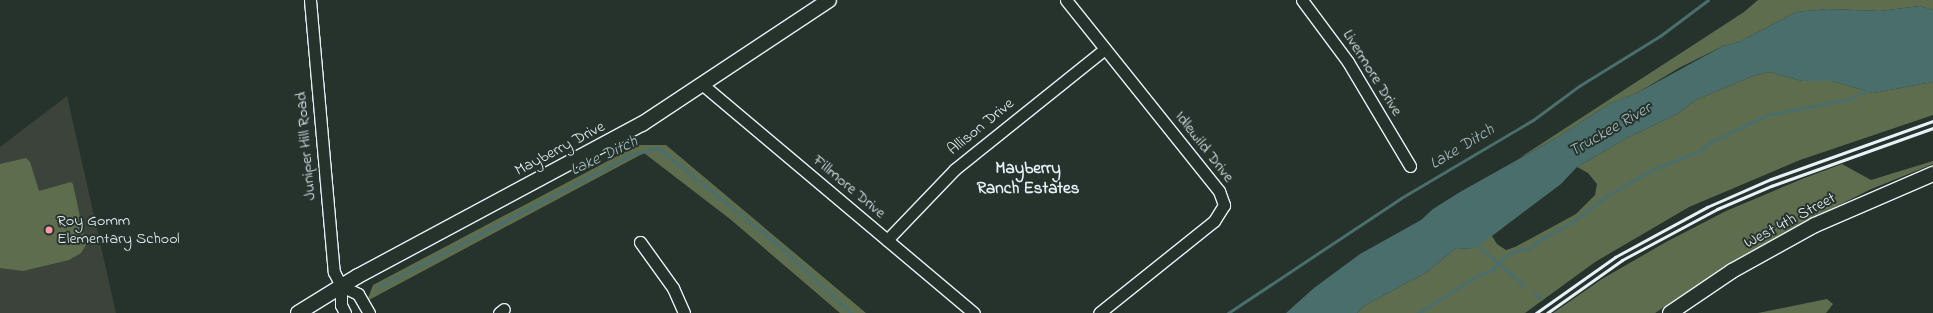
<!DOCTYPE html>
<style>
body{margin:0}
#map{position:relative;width:1933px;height:313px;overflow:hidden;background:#26332d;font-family:"Indie Flower",sans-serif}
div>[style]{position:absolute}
.built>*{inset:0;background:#3c433a}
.green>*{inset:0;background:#5f6d4f}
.water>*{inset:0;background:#496e6c}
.stream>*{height:3px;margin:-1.5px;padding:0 1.5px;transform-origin:1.5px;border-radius:1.5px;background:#496e6c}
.roads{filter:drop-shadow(1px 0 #e8f1f8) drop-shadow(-1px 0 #e8f1f8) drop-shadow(0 1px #e8f1f8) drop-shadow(0 -1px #e8f1f8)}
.minor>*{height:11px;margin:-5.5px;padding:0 5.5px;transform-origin:5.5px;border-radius:5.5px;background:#26332d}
.major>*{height:14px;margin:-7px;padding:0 7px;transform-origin:7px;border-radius:7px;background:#26332d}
.rail>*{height:3px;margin:-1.5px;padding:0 1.5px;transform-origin:1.5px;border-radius:1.5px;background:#e8f1f8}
.dots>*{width:11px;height:11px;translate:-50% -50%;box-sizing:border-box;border:2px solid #26332d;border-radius:50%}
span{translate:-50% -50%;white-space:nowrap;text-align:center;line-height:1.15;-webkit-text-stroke:4px #26332d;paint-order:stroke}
.street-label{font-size:16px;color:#e8f1f8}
.poi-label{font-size:16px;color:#e8f1f8}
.left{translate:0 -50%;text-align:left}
.water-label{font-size:17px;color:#a8bdc0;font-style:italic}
.neighbourhood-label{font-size:17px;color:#e8f1f8;font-weight:700}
</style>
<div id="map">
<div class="built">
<i style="clip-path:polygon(67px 96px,116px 313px,0 313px,0 147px)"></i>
</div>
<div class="green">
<i style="clip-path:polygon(1758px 0,1933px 0,1933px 10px,1920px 6px,1880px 11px,1828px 9px,1796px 12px,1739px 42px,1723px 46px,1679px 68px,1637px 93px,1609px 104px,1558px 137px,1518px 159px,1744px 12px)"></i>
<i style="clip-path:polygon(1770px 72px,1802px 81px,1832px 81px,1873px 93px,1933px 82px,1933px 115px,1800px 160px,1689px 207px,1595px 262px,1525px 313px,1357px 313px,1364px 306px,1427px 272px,1456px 248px,1471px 249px,1492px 236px,1497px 244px,1506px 250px,1515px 247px,1576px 214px,1595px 195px,1597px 184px,1588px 173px,1577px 167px,1627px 138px,1677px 114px,1696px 100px,1753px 76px)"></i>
<i style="clip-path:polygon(638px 145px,666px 145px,866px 313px,840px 313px,730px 219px,644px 153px,367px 301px,373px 285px)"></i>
<i style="clip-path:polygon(26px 158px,30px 162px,39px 191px,71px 182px,73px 184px,86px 245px,81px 253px,69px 260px,23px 271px,0 268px,0 164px)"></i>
<i style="clip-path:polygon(1933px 161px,1933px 164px,1869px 190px,1788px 231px,1721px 270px,1655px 313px,1553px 313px,1602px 279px,1666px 242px,1726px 211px,1802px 179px,1842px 164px,1871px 180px)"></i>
<i style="clip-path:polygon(1827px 299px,1833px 304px,1826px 313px,1758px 313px)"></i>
</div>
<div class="water">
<i style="clip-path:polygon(1920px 6px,1933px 10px,1933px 82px,1873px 93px,1832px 81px,1802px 81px,1770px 72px,1753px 76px,1696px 100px,1677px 114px,1627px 138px,1577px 167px,1561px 184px,1484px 242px,1471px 249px,1456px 248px,1427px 272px,1364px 306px,1357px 313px,1286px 313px,1314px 288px,1360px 254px,1421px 220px,1433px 209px,1460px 192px,1558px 137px,1609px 104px,1637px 93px,1723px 46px,1739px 42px,1796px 12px,1828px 9px,1880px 11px)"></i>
</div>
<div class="stream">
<i style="left:1478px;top:246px;width:60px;rotate:40.3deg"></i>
<i style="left:379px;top:287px;width:284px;rotate:-27.7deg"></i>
<i style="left:630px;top:155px;width:29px;rotate:-14deg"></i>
<i style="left:658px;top:148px;width:153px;rotate:38.9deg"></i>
<i style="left:777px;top:244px;width:101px;rotate:43deg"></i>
<i style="left:1534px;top:293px;width:9px;rotate:41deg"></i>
<i style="left:1228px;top:313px;width:208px;rotate:-33.6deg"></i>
<i style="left:1401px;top:198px;width:153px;rotate:-30.6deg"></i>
<i style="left:1533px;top:120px;width:57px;rotate:-36.5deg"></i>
<i style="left:1579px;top:86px;width:95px;rotate:-31.7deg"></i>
<i style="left:1660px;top:36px;width:60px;rotate:-36.9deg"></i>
<i style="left:1418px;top:313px;width:70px;rotate:-32.1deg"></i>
<i style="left:1477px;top:276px;width:18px;rotate:-22deg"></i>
<i style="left:1494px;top:269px;width:14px;rotate:-54deg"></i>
<i style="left:1502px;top:258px;width:20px;rotate:-27deg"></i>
<i style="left:1520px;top:249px;width:9px"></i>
<i style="left:1529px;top:249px;width:12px;rotate:-42deg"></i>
<i style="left:1538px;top:241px;width:41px;rotate:-29.1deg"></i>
<i style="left:1574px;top:221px;width:43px;rotate:-37.4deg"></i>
<i style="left:1608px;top:195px;width:53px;rotate:-29.5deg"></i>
<i style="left:1654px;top:169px;width:48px;rotate:-21.8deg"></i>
<i style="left:1699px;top:151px;width:15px;rotate:-37deg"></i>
<i style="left:1711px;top:142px;width:62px;rotate:-25.7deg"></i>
<i style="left:1767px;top:115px;width:84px;rotate:-11deg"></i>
<i style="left:1849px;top:99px;width:19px;rotate:-25deg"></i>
</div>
<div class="roads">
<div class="minor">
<i style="left:310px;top:0;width:273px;rotate:85deg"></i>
<i style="left:334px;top:272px;width:16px;rotate:63deg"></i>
<i style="left:1066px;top:0;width:245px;rotate:51.3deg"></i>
<i style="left:1219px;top:191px;width:15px;rotate:70deg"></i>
<i style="left:1224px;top:205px;width:19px;rotate:122deg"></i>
<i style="left:1214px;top:221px;width:147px;rotate:141.3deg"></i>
<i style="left:1302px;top:0;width:77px;rotate:53.4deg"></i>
<i style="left:1348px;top:62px;width:121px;rotate:59.2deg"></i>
<i style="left:703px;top:85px;width:354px;rotate:40.1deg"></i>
<i style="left:887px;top:240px;width:98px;rotate:-46.2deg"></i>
<i style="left:955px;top:169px;width:192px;rotate:-38.7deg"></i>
<i style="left:640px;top:242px;width:57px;rotate:54.3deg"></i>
<i style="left:673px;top:288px;width:27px;rotate:66deg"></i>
<i style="left:341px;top:286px;width:19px;rotate:25deg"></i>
<i style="left:358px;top:294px;width:22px;rotate:60deg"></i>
<i style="left:341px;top:286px;width:19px;rotate:90deg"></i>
<i style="left:341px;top:305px;width:9px;rotate:63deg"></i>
<i style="left:499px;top:313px;width:6px;rotate:-39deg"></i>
</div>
<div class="major">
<i style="left:298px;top:313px;width:70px;rotate:-31.7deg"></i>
<i style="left:358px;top:276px;width:322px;rotate:-28.2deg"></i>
<i style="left:642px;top:124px;width:224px;rotate:-33.5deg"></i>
<i style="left:1670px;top:313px;width:75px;rotate:-34.1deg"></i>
<i style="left:1732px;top:271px;width:95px;rotate:-29deg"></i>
<i style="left:1815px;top:225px;width:129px;rotate:-23.4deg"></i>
</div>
</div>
<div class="rail">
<i style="left:1536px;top:313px;width:97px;rotate:-35.3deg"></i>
<i style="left:1615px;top:257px;width:105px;rotate:-28.5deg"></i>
<i style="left:1707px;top:207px;width:70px;rotate:-23.6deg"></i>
<i style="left:1771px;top:179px;width:172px;rotate:-19.7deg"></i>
<i style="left:1547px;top:313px;width:92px;rotate:-35.2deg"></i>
<i style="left:1622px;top:260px;width:108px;rotate:-28.2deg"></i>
<i style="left:1717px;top:209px;width:59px;rotate:-23.1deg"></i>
<i style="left:1771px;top:186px;width:172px;rotate:-19.7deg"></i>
</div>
<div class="dots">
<i style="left:49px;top:230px;background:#ff9aa2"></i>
</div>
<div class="street-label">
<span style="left:1372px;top:73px;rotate:58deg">Livermore Drive</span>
<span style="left:981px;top:127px;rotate:-39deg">Allison Drive</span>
<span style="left:306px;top:146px;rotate:-95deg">Juniper Hill Road</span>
<span style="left:1204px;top:147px;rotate:52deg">Idlewild Drive</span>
<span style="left:560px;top:149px;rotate:-28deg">Mayberry Drive</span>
<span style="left:849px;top:187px;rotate:40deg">Fillmore Drive</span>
<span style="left:1790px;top:221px;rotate:-28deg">West 4th Street</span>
</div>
<div class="poi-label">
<span class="left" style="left:57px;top:230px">Roy Gomm<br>Elementary School</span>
</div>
<div class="water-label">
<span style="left:1610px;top:130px;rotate:-30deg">Truckee River</span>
<span style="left:1462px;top:147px;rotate:-31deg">Lake Ditch</span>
<span style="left:604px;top:156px;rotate:-25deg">Lake Ditch</span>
</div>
<div class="neighbourhood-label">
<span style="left:1028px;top:179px">Mayberry<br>Ranch Estates</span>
</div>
</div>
